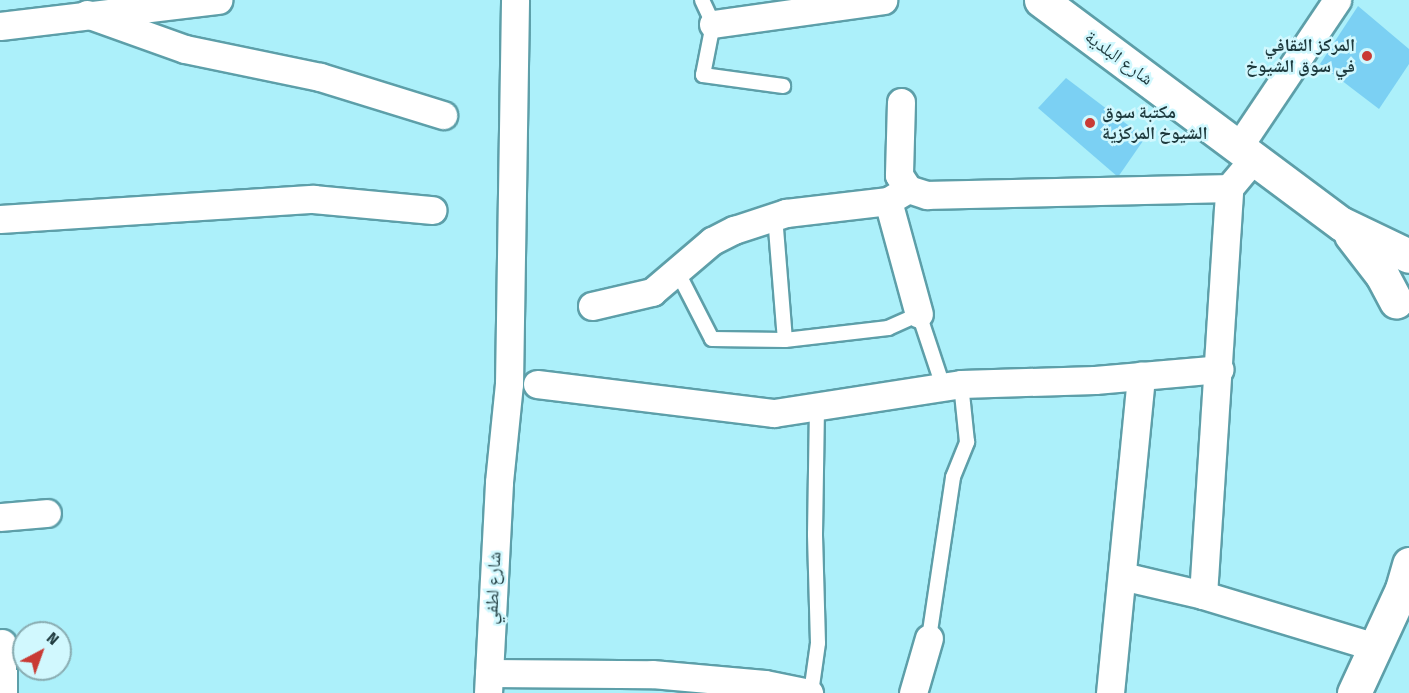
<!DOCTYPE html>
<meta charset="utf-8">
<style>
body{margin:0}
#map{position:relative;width:1409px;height:693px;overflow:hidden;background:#acf0fa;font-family:"Fira Sans Condensed","Noto Naskh Arabic",sans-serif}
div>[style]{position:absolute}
.building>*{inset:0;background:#7bd0f3}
.roads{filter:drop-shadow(2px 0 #5d9fa9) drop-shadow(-2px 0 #5d9fa9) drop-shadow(0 2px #5d9fa9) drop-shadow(0 -2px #5d9fa9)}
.lane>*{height:14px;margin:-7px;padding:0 7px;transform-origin:7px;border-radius:7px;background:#fff}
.street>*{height:27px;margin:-13.5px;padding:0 13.5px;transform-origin:13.5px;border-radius:13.5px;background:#fff}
.secondary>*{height:33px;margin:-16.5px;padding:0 16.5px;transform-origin:16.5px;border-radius:16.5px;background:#fff}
.dots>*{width:16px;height:16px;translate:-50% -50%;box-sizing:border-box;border:3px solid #d1f8fe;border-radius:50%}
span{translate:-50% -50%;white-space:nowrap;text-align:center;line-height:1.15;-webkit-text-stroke:5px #d1f8fe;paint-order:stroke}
.poi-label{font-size:18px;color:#1e3a3e;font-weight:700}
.right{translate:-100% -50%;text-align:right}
.left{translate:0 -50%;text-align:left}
.street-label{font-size:18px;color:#1e3a3e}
.north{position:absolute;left:12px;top:621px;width:60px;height:60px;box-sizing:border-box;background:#d1f8fe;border:2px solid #89acb1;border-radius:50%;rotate:41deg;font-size:16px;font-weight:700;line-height:24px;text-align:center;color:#1e3a3e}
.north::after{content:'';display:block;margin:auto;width:21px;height:27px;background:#c93b35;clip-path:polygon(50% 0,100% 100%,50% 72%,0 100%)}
</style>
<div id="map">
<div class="building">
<i style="clip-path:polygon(1358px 6px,1409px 49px,1409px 64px,1379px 109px,1320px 64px)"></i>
<i style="clip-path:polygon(1066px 78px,1145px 138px,1118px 177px,1038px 108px)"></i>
</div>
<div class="roads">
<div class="lane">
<i style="left:702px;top:0;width:26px;rotate:65deg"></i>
<i style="left:713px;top:24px;width:52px;rotate:101.1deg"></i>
<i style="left:703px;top:75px;width:81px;rotate:7.8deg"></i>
<i style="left:775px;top:216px;width:124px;rotate:85.4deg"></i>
<i style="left:677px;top:271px;width:76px;rotate:62.8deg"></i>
<i style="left:712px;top:339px;width:73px;rotate:0.8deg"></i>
<i style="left:785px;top:340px;width:104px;rotate:-6.6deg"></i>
<i style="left:888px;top:328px;width:34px;rotate:-24deg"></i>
<i style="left:919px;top:314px;width:76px;rotate:71.6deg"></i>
<i style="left:929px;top:638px;width:163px;rotate:-81.5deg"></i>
<i style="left:953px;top:477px;width:38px;rotate:-68deg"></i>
<i style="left:967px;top:442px;width:58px;rotate:-95.9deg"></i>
<i style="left:811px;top:693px;width:50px;rotate:-82deg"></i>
<i style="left:818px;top:643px;width:109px;rotate:-91.6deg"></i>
<i style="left:815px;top:534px;width:129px;rotate:-89.1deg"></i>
</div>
<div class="street">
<i style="left:87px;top:14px;width:104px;rotate:19.7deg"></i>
<i style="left:185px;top:49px;width:138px;rotate:11.7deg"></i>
<i style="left:320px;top:77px;width:129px;rotate:17.2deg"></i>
<i style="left:713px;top:24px;width:172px;rotate:-8deg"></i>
<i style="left:0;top:26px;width:220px;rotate:-6.8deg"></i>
<i style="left:901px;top:102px;width:73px;rotate:91.6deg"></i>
<i style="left:899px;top:175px;width:17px;rotate:57deg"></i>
<i style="left:908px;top:189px;width:20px;rotate:18deg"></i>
<i style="left:927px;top:195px;width:302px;rotate:-1.3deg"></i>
<i style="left:1239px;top:146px;width:176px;rotate:-56.1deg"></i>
<i style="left:888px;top:201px;width:117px;rotate:74.7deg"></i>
<i style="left:0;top:219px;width:314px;rotate:-3.7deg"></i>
<i style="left:313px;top:199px;width:120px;rotate:5.3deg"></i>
<i style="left:592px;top:306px;width:62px;rotate:-13.1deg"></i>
<i style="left:652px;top:292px;width:79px;rotate:-40.4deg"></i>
<i style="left:712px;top:241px;width:25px;rotate:-27deg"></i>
<i style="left:734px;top:230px;width:55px;rotate:-18.1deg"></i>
<i style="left:786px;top:213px;width:103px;rotate:-6.7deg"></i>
<i style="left:888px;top:201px;width:23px;rotate:-31deg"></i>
<i style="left:537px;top:384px;width:239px;rotate:7deg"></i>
<i style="left:774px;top:413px;width:189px;rotate:-8.8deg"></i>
<i style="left:961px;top:384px;width:134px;rotate:-1.7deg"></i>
<i style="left:1095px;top:380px;width:125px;rotate:-5deg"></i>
<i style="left:0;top:517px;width:47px;rotate:-4.9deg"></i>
<i style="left:1122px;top:576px;width:83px;rotate:13.2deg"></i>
<i style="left:1203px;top:595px;width:180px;rotate:16.8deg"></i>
<i style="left:1203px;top:595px;width:408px;rotate:-86.3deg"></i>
<i style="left:1229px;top:188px;width:39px;rotate:-50deg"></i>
<i style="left:2px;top:643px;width:50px;rotate:88.9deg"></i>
<i style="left:489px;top:673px;width:163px;rotate:0.4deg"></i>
<i style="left:652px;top:674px;width:113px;rotate:5.1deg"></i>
<i style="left:765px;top:684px;width:45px;rotate:11.6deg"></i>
<i style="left:488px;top:693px;width:211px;rotate:-87deg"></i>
<i style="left:499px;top:482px;width:99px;rotate:-84.2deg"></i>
<i style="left:509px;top:384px;width:384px;rotate:-89.1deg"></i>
<i style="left:913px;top:693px;width:57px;rotate:-73.8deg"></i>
<i style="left:1110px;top:693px;width:319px;rotate:-84.4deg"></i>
</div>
<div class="secondary">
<i style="left:1041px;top:0;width:375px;rotate:36.7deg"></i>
<i style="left:1342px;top:224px;width:74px;rotate:25.5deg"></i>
<i style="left:1351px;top:235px;width:51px;rotate:52.2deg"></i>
<i style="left:1382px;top:275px;width:30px;rotate:62deg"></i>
<i style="left:1354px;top:693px;width:115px;rotate:-65.2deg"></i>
<i style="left:1402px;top:589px;width:26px;rotate:-74deg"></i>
</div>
</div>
<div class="dots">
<i style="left:1367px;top:56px;background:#c93b35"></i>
<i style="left:1090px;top:123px;background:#c93b35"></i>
</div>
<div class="poi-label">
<span class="right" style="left:1355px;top:56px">المركز الثقافي<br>في سوق الشيوخ</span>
<span class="left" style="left:1102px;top:123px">مكتبة سوق<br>الشيوخ المركزية</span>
</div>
<div class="street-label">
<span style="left:1119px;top:58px;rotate:36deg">شارع البلدية</span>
<span style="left:493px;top:588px;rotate:-87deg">شارع لطفي</span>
</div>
<div class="north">N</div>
</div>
